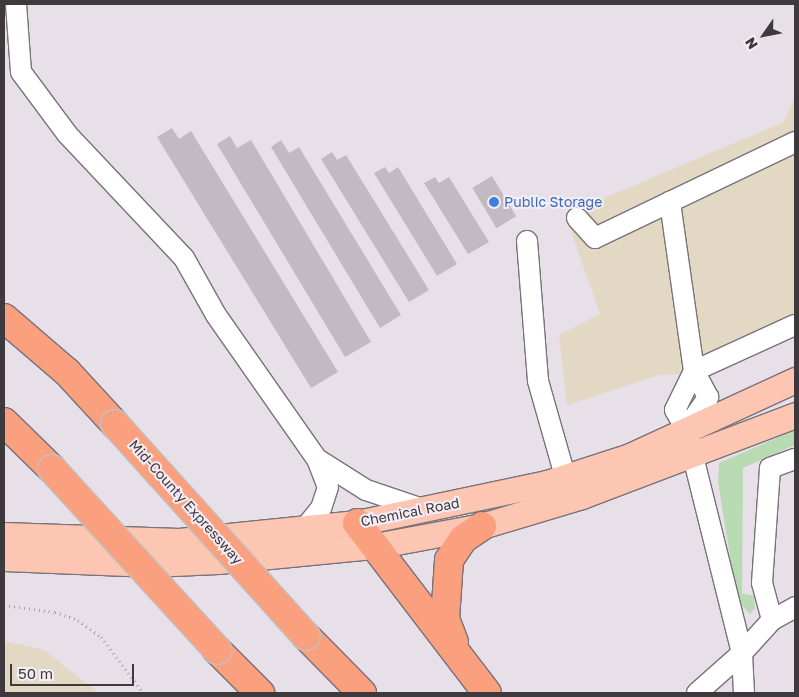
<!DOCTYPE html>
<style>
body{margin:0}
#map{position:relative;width:799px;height:697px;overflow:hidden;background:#e8e0e8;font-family:"Golos Text",sans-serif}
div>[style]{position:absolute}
.commercial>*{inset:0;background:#e2d8c3}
.green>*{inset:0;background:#b9dbb4}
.building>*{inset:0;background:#c2bac2;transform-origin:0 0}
.path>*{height:3px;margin-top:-1.5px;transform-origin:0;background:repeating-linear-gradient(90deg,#a69fa6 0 1px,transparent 0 5px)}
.roads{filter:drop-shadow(1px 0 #797279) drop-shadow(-1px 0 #797279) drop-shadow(0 1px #797279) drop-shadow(0 -1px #797279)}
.minor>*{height:20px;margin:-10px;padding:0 10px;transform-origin:10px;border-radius:10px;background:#fff}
.major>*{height:25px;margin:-12.5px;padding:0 12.5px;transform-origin:12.5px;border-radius:12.5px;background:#fcc6b2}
.highway>*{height:28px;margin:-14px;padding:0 14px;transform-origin:14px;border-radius:14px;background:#faa07e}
.bridges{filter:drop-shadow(1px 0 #c1c0c1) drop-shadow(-1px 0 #c1c0c1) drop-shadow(0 1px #c1c0c1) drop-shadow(0 -1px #c1c0c1)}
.highway-bridge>*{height:28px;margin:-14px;padding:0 14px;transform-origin:14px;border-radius:14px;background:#faa07e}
.dots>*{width:14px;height:14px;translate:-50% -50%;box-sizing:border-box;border:2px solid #f5edf5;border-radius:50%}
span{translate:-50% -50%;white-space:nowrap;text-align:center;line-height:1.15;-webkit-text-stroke:4px #f5edf5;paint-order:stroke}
.shop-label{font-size:14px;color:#366cbe}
.left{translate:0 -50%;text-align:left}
.street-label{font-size:14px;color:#3d393d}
.frame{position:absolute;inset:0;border:5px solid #3d393d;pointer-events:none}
.north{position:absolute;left:739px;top:10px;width:50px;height:50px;-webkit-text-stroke:4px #f5edf5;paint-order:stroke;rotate:237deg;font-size:14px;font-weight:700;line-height:20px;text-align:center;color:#3d393d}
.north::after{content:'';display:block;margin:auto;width:18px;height:22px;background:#3d393d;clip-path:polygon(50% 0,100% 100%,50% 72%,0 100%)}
.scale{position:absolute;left:10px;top:664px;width:124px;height:22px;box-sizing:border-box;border:2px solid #3d393d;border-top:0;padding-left:6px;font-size:15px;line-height:18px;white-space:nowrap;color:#3d393d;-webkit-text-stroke:4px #f5edf5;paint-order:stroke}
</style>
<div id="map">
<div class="commercial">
<i style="clip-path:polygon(795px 98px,795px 336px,720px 372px,659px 375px,567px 405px,559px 335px,600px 314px,567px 220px,585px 206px,784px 122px)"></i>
<i style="clip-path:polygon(4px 641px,44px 650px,99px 693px,4px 693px)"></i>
</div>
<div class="green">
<i style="clip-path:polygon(795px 430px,795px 445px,743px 468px,742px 593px,754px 596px,755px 608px,750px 614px,737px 600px,718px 482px,719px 463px)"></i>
</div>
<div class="building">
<i style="clip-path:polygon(172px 128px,179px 139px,191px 131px,338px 372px,311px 388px,157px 137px)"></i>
<i style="clip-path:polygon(230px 136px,237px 148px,251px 140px,371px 342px,345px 357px,217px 144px)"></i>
<i style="clip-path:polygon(281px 140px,289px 153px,299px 147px,401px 315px,380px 328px,271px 147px)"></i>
<i style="clip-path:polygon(332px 152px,337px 160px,346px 155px,429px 290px,409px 302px,321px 159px)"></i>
<i style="clip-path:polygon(385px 167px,389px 173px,398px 167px,457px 264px,437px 276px,374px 173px)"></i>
<i style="left:492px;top:176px;width:47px;height:23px;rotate:59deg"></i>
<i style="clip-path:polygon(435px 177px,439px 183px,449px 177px,489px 242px,468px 254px,424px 183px)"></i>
</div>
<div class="path">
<i style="left:4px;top:605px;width:51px;rotate:7.8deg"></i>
<i style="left:55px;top:612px;width:24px;rotate:19deg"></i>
<i style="left:78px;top:620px;width:29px;rotate:36deg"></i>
<i style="left:101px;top:637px;width:70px;rotate:53.1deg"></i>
</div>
<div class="roads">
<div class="minor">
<i style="left:16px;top:4px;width:68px;rotate:85.8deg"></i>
<i style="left:21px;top:72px;width:77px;rotate:53.4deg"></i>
<i style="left:67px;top:134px;width:170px;rotate:46.7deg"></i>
<i style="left:184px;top:258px;width:65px;rotate:60.7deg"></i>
<i style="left:216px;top:315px;width:176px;rotate:55deg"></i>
<i style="left:317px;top:459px;width:30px;rotate:69deg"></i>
<i style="left:328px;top:487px;width:22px;rotate:108deg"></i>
<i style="left:321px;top:508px;width:27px;rotate:129deg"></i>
<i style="left:577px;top:218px;width:27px;rotate:48deg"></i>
<i style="left:595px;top:238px;width:83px;rotate:-25.6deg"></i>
<i style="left:527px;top:241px;width:140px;rotate:85.5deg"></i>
<i style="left:538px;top:381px;width:99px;rotate:74.1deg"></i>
<i style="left:686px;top:429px;width:39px;rotate:-55deg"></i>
<i style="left:708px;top:397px;width:30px;rotate:-118deg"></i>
<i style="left:694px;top:371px;width:111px;rotate:-24.5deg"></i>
<i style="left:317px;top:459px;width:58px;rotate:32.3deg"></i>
<i style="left:366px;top:490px;width:62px;rotate:18.7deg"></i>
<i style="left:772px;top:620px;width:38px;rotate:-105deg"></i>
<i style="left:762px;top:583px;width:115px;rotate:-86deg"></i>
<i style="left:770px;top:468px;width:27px;rotate:-20deg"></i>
<i style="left:697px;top:693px;width:60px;rotate:-41.6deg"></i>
<i style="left:742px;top:653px;width:231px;rotate:-104deg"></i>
<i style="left:686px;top:429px;width:22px;rotate:-120deg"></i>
<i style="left:675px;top:410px;width:43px;rotate:-64deg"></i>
<i style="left:694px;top:371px;width:171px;rotate:-98.1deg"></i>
<i style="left:670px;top:202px;width:139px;rotate:-25.6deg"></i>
<i style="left:744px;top:693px;width:40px;rotate:-92.9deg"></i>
<i style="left:742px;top:653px;width:45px;rotate:-47.7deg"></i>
<i style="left:772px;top:620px;width:26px;rotate:-29deg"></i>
</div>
<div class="major">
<i style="left:4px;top:535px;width:175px;rotate:2deg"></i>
<i style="left:179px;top:541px;width:179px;rotate:-5.8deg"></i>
<i style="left:357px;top:523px;width:194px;rotate:-11.9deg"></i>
<i style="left:547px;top:483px;width:87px;rotate:-18deg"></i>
<i style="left:630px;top:456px;width:182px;rotate:-24.7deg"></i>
<i style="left:4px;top:558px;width:147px;rotate:2.3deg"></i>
<i style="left:151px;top:564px;width:67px;rotate:-2.6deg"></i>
<i style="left:218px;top:561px;width:158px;rotate:-5.5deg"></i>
<i style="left:375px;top:546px;width:109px;rotate:-10.6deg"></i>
<i style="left:482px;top:526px;width:104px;rotate:-16.7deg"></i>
<i style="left:582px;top:496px;width:228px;rotate:-20.8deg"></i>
</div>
<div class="highway">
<i style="left:4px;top:318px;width:83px;rotate:40.6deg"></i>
<i style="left:67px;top:372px;width:71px;rotate:47.3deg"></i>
<i style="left:4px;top:422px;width:67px;rotate:44.4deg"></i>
<i style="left:357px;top:523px;width:214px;rotate:52.6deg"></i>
<i style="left:306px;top:636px;width:80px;rotate:45.5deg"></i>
<i style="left:454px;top:642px;width:25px;rotate:-111deg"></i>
<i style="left:445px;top:619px;width:59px;rotate:-86.1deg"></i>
<i style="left:449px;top:560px;width:25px;rotate:-56deg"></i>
<i style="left:463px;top:539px;width:23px;rotate:-34deg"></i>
<i style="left:217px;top:650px;width:61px;rotate:45deg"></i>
</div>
</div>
<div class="bridges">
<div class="highway-bridge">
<i style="left:115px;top:424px;width:285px;rotate:48deg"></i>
<i style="left:52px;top:469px;width:245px;rotate:47.6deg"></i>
</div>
</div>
<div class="dots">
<i style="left:494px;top:202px;background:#3f7fe0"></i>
</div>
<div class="shop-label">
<span class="left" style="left:504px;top:202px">Public Storage</span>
</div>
<div class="street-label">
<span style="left:186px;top:502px;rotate:48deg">Mid-County Expressway</span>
<span style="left:410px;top:512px;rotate:-11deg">Chemical Road</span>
</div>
<div class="frame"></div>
<div class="north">N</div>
<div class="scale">50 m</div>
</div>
